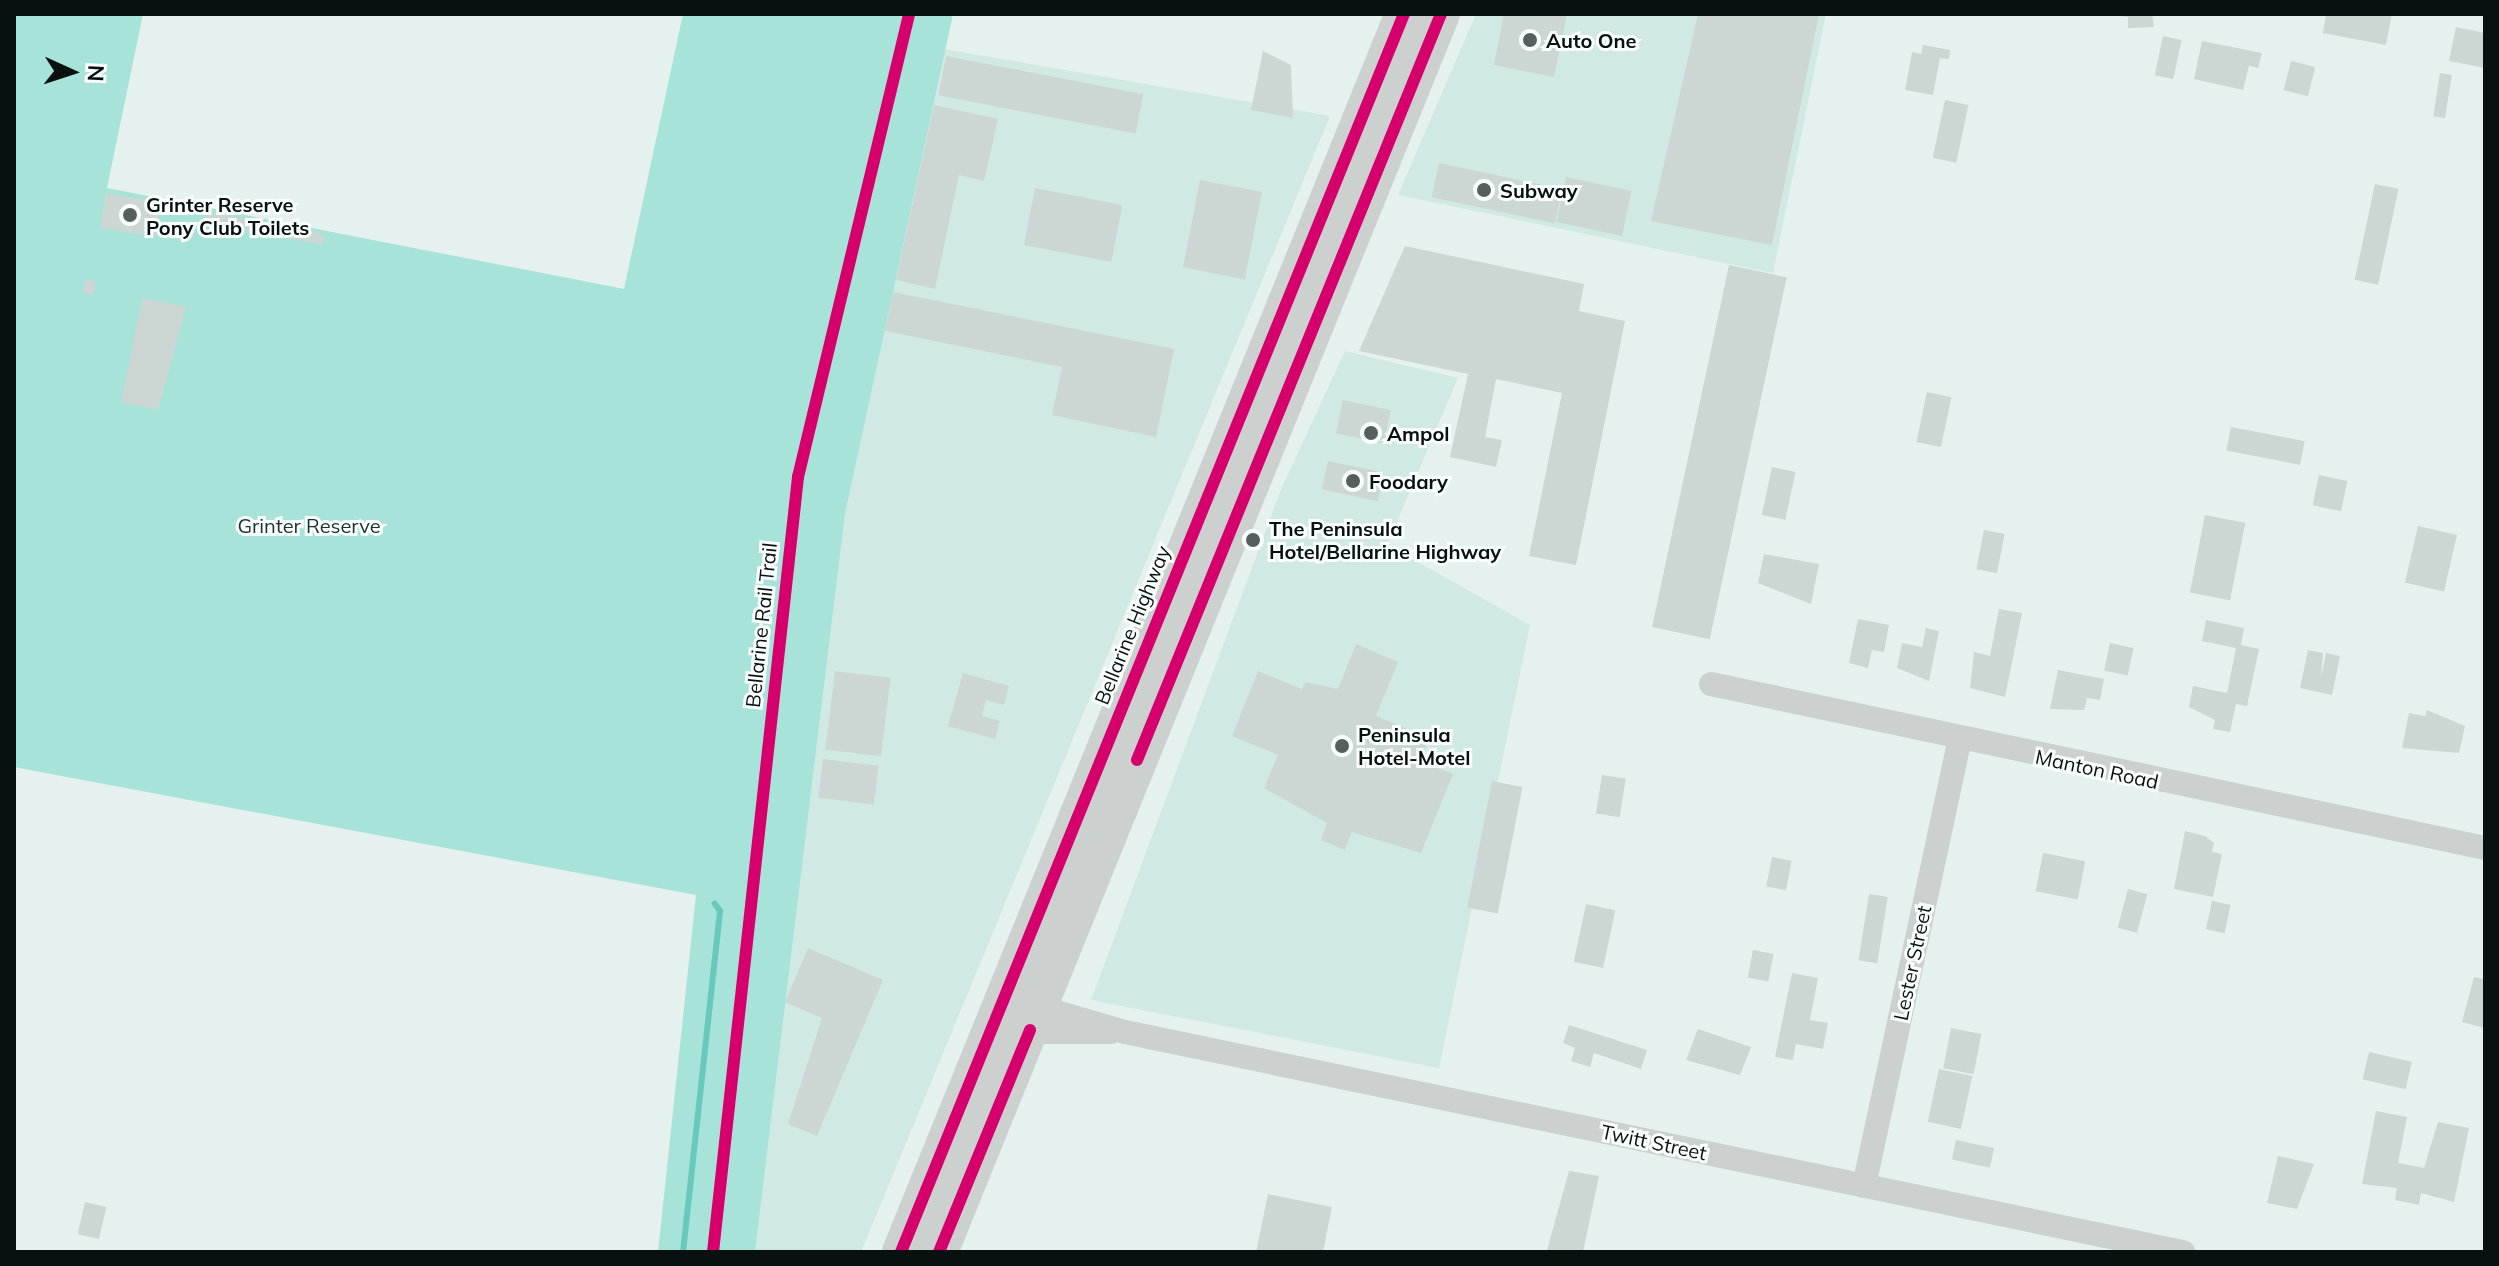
<!DOCTYPE html>
<style>
body{margin:0}
#map{position:relative;width:2499px;height:1266px;overflow:hidden;background:#e4f1ee;font-family:Mulish,sans-serif}
div>[style]{position:absolute}
.built>*{inset:0;background:#d1e9e4}
.green>*{inset:0;background:#a8e3d9}
.stream>*{height:6px;margin:-3px;padding:0 3px;transform-origin:3px;border-radius:3px;background:#67c8bb}
.building>*{inset:0;background:#ccd7d4;transform-origin:0 0}
.minor>*{height:24px;margin:-12px;padding:0 12px;transform-origin:12px;border-radius:12px;background:#ccd0cf}
.trunk>*{height:38px;margin:-19px;padding:0 19px;transform-origin:19px;border-radius:19px;background:#ccd0cf}
.cycleway>*{height:12px;margin:-6px;padding:0 6px;transform-origin:6px;border-radius:6px;background:#d6006c}
.dots>*{width:22px;height:22px;translate:-50% -50%;box-sizing:border-box;border:4px solid #fafffe;border-radius:50%}
span{translate:-50% -50%;white-space:nowrap;text-align:center;line-height:1.15;-webkit-text-stroke:6px #fafffe;paint-order:stroke}
.poi-label{font-size:20px;color:#08110f;font-weight:700}
.left{translate:0 -50%;text-align:left}
.park-label{font-size:20px;color:#1b312d}
.street-label{font-size:20px;color:#08110f}
.frame{position:absolute;inset:0;border:16px solid #08110f;pointer-events:none}
.north{position:absolute;left:32px;top:32px;width:80px;height:80px;-webkit-text-stroke:6px #fafffe;paint-order:stroke;rotate:93deg;font-size:22px;font-weight:700;line-height:32px;text-align:center;color:#08110f}
.north::after{content:'';display:block;margin:auto;width:28px;height:36px;background:#08110f;clip-path:polygon(50% 0,100% 100%,50% 72%,0 100%)}
</style>
<div id="map">
<div class="built">
<i style="clip-path:polygon(1476px 14px,1826px 14px,1773px 273px,1398px 195px)"></i>
<i style="clip-path:polygon(944px 49px,1330px 116px,861px 1252px,755px 1252px,845px 514px)"></i>
<i style="clip-path:polygon(1345px 351px,1458px 378px,1387px 545px,1530px 625px,1439px 1068px,1091px 1000px,1282px 487px)"></i>
</div>
<div class="green">
<i style="clip-path:polygon(14px 14px,143px 14px,107px 188px,624px 289px,683px 14px,953px 14px,845px 514px,755px 1252px,658px 1252px,696px 895px,14px 767px)"></i>
</div>
<div class="stream">
<i style="left:683px;top:1252px;width:343px;rotate:-83.8deg"></i>
<i style="left:720px;top:911px;width:9px;rotate:-126deg"></i>
</div>
<div class="building">
<i style="clip-path:polygon(1504px 14px,1567px 14px,1554px 77px,1494px 65px)"></i>
<i style="clip-path:polygon(1698px 14px,1819px 14px,1772px 245px,1651px 221px)"></i>
<i style="clip-path:polygon(2103px 14px,2152px 14px,2154px 27px,2128px 28px,2128px 17px)"></i>
<i style="clip-path:polygon(2326px 14px,2392px 14px,2386px 45px,2323px 33px)"></i>
<i style="clip-path:polygon(2456px 27px,2485px 33px,2485px 68px,2449px 61px)"></i>
<i style="left:2163px;top:36px;width:19px;height:40px;rotate:12deg"></i>
<i style="clip-path:polygon(2202px 41px,2262px 53px,2258px 68px,2249px 66px,2243px 90px,2194px 79px)"></i>
<i style="clip-path:polygon(1923px 45px,1950px 50px,1949px 59px,1940px 58px,1933px 95px,1905px 90px,1912px 52px,1921px 54px)"></i>
<i style="clip-path:polygon(1263px 51px,1291px 65px,1293px 118px,1251px 110px)"></i>
<i style="left:946px;top:56px;width:201px;height:40px;rotate:11deg"></i>
<i style="left:2291px;top:61px;width:25px;height:30px;rotate:14deg"></i>
<i style="left:2440px;top:73px;width:12px;height:44px;rotate:9deg"></i>
<i style="left:1945px;top:100px;width:24px;height:59px;rotate:12deg"></i>
<i style="clip-path:polygon(934px 105px,998px 119px,984px 181px,959px 175px,935px 289px,896px 280px)"></i>
<i style="left:1439px;top:163px;width:126px;height:35px;rotate:12deg"></i>
<i style="left:1566px;top:177px;width:67px;height:46px;rotate:12deg"></i>
<i style="left:1200px;top:180px;width:63px;height:89px;rotate:11deg"></i>
<i style="left:2375px;top:184px;width:24px;height:98px;rotate:12deg"></i>
<i style="left:1035px;top:188px;width:89px;height:58px;rotate:11deg"></i>
<i style="left:106px;top:193px;width:56px;height:35px;rotate:10deg"></i>
<i style="left:206px;top:211px;width:121px;height:11px;rotate:11deg"></i>
<i style="clip-path:polygon(1405px 246px,1584px 284px,1579px 311px,1625px 321px,1576px 565px,1529px 556px,1562px 393px,1496px 379px,1485px 437px,1502px 440px,1496px 467px,1450px 457px,1468px 374px,1359px 351px)"></i>
<i style="left:1729px;top:265px;width:59px;height:370px;rotate:12deg"></i>
<i style="left:85px;top:279px;width:11px;height:14px;rotate:10deg"></i>
<i style="clip-path:polygon(893px 292px,1174px 349px,1156px 437px,1052px 415px,1062px 367px,885px 331px)"></i>
<i style="clip-path:polygon(142px 298px,186px 307px,158px 410px,121px 402px)"></i>
<i style="left:1927px;top:392px;width:25px;height:51px;rotate:12deg"></i>
<i style="left:1343px;top:400px;width:49px;height:34px;rotate:12deg"></i>
<i style="left:2231px;top:427px;width:75px;height:24px;rotate:11deg"></i>
<i style="left:1328px;top:461px;width:57px;height:29px;rotate:12deg"></i>
<i style="left:1772px;top:467px;width:24px;height:49px;rotate:12deg"></i>
<i style="left:2319px;top:475px;width:29px;height:31px;rotate:12deg"></i>
<i style="left:2205px;top:515px;width:41px;height:79px;rotate:11deg"></i>
<i style="left:2418px;top:526px;width:40px;height:58px;rotate:13deg"></i>
<i style="left:1984px;top:530px;width:21px;height:40px;rotate:11deg"></i>
<i style="clip-path:polygon(1764px 554px,1819px 564px,1811px 604px,1758px 583px)"></i>
<i style="clip-path:polygon(1999px 609px,2022px 613px,2005px 697px,1970px 688px,1974px 652px,1990px 656px)"></i>
<i style="clip-path:polygon(1858px 619px,1889px 625px,1884px 652px,1872px 650px,1868px 668px,1849px 663px)"></i>
<i style="clip-path:polygon(2206px 620px,2244px 628px,2241px 645px,2259px 649px,2247px 706px,2236px 704px,2230px 732px,2213px 729px,2215px 720px,2189px 707px,2193px 686px,2227px 693px,2236px 648px,2202px 641px)"></i>
<i style="clip-path:polygon(1926px 628px,1939px 631px,1929px 681px,1897px 668px,1902px 643px,1922px 647px)"></i>
<i style="left:2110px;top:643px;width:24px;height:28px;rotate:12deg"></i>
<i style="clip-path:polygon(1356px 644px,1398px 662px,1376px 716px,1429px 738px,1420px 761px,1453px 774px,1421px 853px,1352px 832px,1345px 850px,1321px 840px,1327px 823px,1264px 788px,1278px 755px,1232px 736px,1258px 671px,1302px 689px,1305px 682px,1338px 689px)"></i>
<i style="clip-path:polygon(2308px 650px,2323px 653px,2321px 678px,2326px 653px,2340px 656px,2332px 695px,2300px 688px)"></i>
<i style="clip-path:polygon(2058px 670px,2104px 679px,2100px 700px,2087px 698px,2084px 710px,2050px 709px)"></i>
<i style="left:835px;top:671px;width:56px;height:79px;rotate:7deg"></i>
<i style="clip-path:polygon(963px 673px,1009px 686px,1004px 705px,986px 700px,982px 716px,1000px 721px,995px 739px,948px 726px)"></i>
<i style="clip-path:polygon(2427px 710px,2465px 726px,2459px 753px,2402px 748px,2409px 713px,2425px 716px)"></i>
<i style="left:823px;top:759px;width:56px;height:39px;rotate:7deg"></i>
<i style="left:1602px;top:775px;width:24px;height:39px;rotate:9deg"></i>
<i style="left:1492px;top:781px;width:31px;height:129px;rotate:11deg"></i>
<i style="clip-path:polygon(2185px 831px,2205px 836px,2214px 843px,2212px 852px,2222px 854px,2213px 897px,2174px 889px)"></i>
<i style="left:2043px;top:853px;width:43px;height:39px;rotate:11deg"></i>
<i style="left:1772px;top:857px;width:20px;height:30px;rotate:11deg"></i>
<i style="left:2128px;top:889px;width:20px;height:40px;rotate:15deg"></i>
<i style="left:1869px;top:894px;width:19px;height:67px;rotate:9deg"></i>
<i style="left:2212px;top:901px;width:19px;height:29px;rotate:12deg"></i>
<i style="left:1586px;top:904px;width:30px;height:59px;rotate:12deg"></i>
<i style="clip-path:polygon(808px 948px,883px 980px,817px 1136px,788px 1124px,822px 1018px,785px 1002px)"></i>
<i style="left:1753px;top:950px;width:21px;height:28px;rotate:11deg"></i>
<i style="clip-path:polygon(1792px 973px,1818px 978px,1810px 1020px,1828px 1023px,1823px 1049px,1796px 1044px,1793px 1060px,1775px 1057px)"></i>
<i style="clip-path:polygon(2474px 977px,2485px 979px,2485px 1028px,2462px 1022px)"></i>
<i style="clip-path:polygon(1569px 1025px,1647px 1050px,1641px 1069px,1594px 1053px,1590px 1067px,1571px 1061px,1575px 1048px,1563px 1043px)"></i>
<i style="left:1951px;top:1028px;width:31px;height:41px;rotate:11deg"></i>
<i style="clip-path:polygon(1698px 1029px,1751px 1047px,1740px 1075px,1686px 1060px)"></i>
<i style="left:2369px;top:1052px;width:44px;height:28px;rotate:13deg"></i>
<i style="left:1939px;top:1069px;width:34px;height:54px;rotate:12deg"></i>
<i style="clip-path:polygon(2376px 1111px,2407px 1117px,2398px 1163px,2424px 1168px,2438px 1122px,2469px 1128px,2454px 1202px,2421px 1193px,2419px 1205px,2395px 1200px,2397px 1188px,2362px 1184px)"></i>
<i style="left:1956px;top:1140px;width:39px;height:20px;rotate:12deg"></i>
<i style="clip-path:polygon(2278px 1156px,2314px 1164px,2297px 1209px,2267px 1203px)"></i>
<i style="clip-path:polygon(1569px 1171px,1599px 1176px,1583px 1252px,1547px 1250px)"></i>
<i style="clip-path:polygon(1268px 1194px,1332px 1207px,1323px 1252px,1256px 1252px)"></i>
<i style="left:85px;top:1202px;width:22px;height:33px;rotate:13deg"></i>
</div>
<div class="minor">
<i style="left:1711px;top:684px;width:791px;rotate:11.96deg"></i>
<i style="left:1029px;top:1004px;width:100px;rotate:16.3deg"></i>
<i style="left:1125px;top:1032px;width:1081px;rotate:11.75deg"></i>
<i style="left:1018px;top:1021px;width:30px;rotate:21deg"></i>
<i style="left:1046px;top:1032px;width:65px"></i>
<i style="left:1864px;top:1186px;width:456px;rotate:-77.9deg"></i>
</div>
<div class="trunk">
<i style="left:901px;top:1252px;width:1336px;rotate:-67.89deg"></i>
<i style="left:939px;top:1252px;width:1336px;rotate:-67.93deg"></i>
</div>
<div class="cycleway">
<i style="left:1137px;top:760px;width:806px;rotate:-67.83deg"></i>
<i style="left:713px;top:1252px;width:780px;rotate:-83.74deg"></i>
<i style="left:798px;top:477px;width:476px;rotate:-76.5deg"></i>
<i style="left:901px;top:1252px;width:1336px;rotate:-67.89deg"></i>
<i style="left:939px;top:1252px;width:240px;rotate:-67.7deg"></i>
</div>
<div class="dots">
<i style="left:1530px;top:40px;background:#555f5d"></i>
<i style="left:1484px;top:190px;background:#555f5d"></i>
<i style="left:130px;top:215px;background:#555f5d"></i>
<i style="left:1371px;top:433px;background:#555f5d"></i>
<i style="left:1353px;top:481px;background:#555f5d"></i>
<i style="left:1253px;top:540px;background:#555f5d"></i>
<i style="left:1342px;top:746px;background:#555f5d"></i>
</div>
<div class="poi-label">
<span class="left" style="left:1546px;top:40px">Auto One</span>
<span class="left" style="left:1500px;top:190px">Subway</span>
<span class="left" style="left:146px;top:216px">Grinter Reserve<br>Pony Club Toilets</span>
<span class="left" style="left:1387px;top:433px">Ampol</span>
<span class="left" style="left:1369px;top:481px">Foodary</span>
<span class="left" style="left:1269px;top:540px">The Peninsula<br>Hotel/Bellarine Highway</span>
<span class="left" style="left:1358px;top:746px">Peninsula<br>Hotel-Motel</span>
</div>
<div class="park-label">
<span style="left:309px;top:525px">Grinter Reserve</span>
</div>
<div class="street-label">
<span style="left:761px;top:625px;rotate:-84deg">Bellarine Rail Trail</span>
<span style="left:1132px;top:625px;rotate:-68deg">Bellarine Highway</span>
<span style="left:2097px;top:769px;rotate:12deg">Manton Road</span>
<span style="left:1912px;top:963px;rotate:-78deg">Lester Street</span>
<span style="left:1654px;top:1142px;rotate:12deg">Twitt Street</span>
</div>
<div class="frame"></div>
<div class="north">N</div>
</div>
